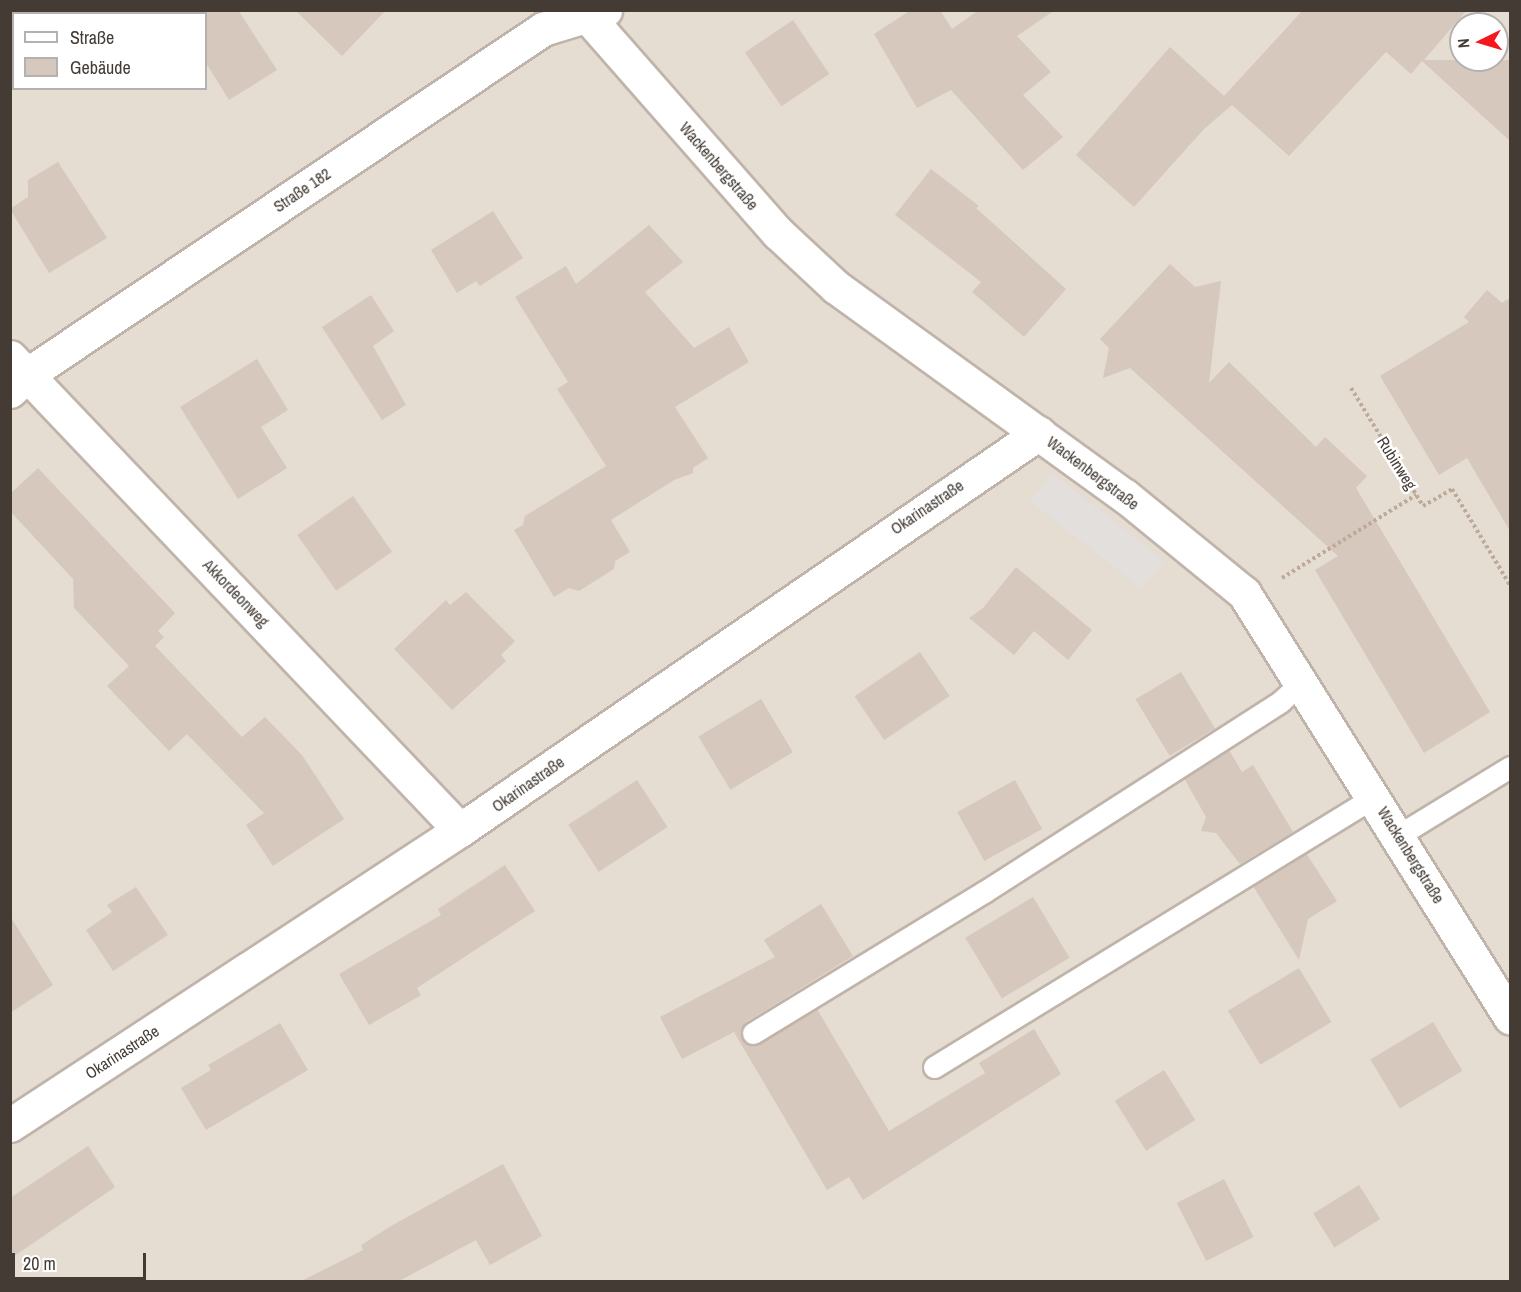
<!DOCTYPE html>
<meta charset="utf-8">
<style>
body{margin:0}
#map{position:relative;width:1521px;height:1292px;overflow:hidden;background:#f2ebe4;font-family:"Archivo Narrow",sans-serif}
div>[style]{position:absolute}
.residential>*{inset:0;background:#e5dcd2}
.parking>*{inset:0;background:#e2dfdc;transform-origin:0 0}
.building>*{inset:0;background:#d6c8bd;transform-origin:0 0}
.path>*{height:4px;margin-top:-2px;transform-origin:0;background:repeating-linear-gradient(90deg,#beaa98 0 3px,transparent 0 6px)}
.roads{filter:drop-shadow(2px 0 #c0b4aa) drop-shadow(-2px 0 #c0b4aa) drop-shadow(0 2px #c0b4aa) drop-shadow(0 -2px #c0b4aa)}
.service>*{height:21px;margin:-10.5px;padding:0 10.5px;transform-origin:10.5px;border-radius:10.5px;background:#fff}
.minor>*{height:33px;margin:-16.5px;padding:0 16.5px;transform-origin:16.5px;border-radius:16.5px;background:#fff}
span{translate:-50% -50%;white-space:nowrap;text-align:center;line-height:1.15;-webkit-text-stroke:5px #fff;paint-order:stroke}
.street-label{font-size:16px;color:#443b34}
.frame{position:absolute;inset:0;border:12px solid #443b34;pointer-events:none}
.legend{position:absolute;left:12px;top:12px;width:195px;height:78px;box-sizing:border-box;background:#fff;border:2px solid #b4b1ae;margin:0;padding:8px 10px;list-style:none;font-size:18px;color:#443b34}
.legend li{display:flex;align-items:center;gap:12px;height:30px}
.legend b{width:30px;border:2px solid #b4b1ae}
.north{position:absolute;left:1449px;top:12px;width:60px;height:60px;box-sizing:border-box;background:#fff;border:2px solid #b4b1ae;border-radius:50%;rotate:265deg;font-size:16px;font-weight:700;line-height:24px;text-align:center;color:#443b34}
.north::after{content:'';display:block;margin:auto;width:21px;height:27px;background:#f5171d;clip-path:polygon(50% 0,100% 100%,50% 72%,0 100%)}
.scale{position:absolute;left:12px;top:1253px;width:134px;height:27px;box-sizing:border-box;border:3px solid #443b34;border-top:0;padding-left:8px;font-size:18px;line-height:21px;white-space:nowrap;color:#443b34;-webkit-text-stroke:4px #fff;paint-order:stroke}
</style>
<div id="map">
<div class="residential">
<i style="clip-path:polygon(evenodd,11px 11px,1510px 11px,1510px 1281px,11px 1281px,11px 11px,14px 14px,206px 14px,206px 88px,14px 88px,14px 14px,11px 11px,1461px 24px,1497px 24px,1497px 60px,1461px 60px,1461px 24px)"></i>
</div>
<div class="parking">
<i style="left:1052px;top:473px;width:142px;height:36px;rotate:38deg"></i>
</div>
<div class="building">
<i style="clip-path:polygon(206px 10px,238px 10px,277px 70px,229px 100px,206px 63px)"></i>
<i style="clip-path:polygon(295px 10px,386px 10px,342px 56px)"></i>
<i style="clip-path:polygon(911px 10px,940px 10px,952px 29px,979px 10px,1055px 10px,1017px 36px,1051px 72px,1023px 95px,1063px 137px,1023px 170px,951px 90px,917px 108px,874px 34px)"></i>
<i style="clip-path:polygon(1303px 10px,1467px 10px,1424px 60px,1510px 60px,1510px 141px,1422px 61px,1411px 74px,1386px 52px,1289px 156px,1232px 105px,1204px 129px,1134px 207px,1076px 155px,1170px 47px,1224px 96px)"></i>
<i style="left:793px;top:20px;width:65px;height:58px;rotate:56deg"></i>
<i style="clip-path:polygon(58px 162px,107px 238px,49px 273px,10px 209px,28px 197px,28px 180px)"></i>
<i style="clip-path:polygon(931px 169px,979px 206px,976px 208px,1066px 289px,1024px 337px,972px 292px,981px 282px,895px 215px)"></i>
<i style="clip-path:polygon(493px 211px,523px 258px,480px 286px,476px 281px,457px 293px,431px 250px)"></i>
<i style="clip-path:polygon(649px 225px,683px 262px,645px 292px,694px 348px,729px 327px,749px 362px,675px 407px,708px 458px,693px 468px,693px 473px,674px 480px,611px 520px,630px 552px,615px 561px,614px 569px,579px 591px,569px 588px,554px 597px,514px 530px,523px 525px,525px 516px,606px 466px,557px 389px,568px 382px,515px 297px,566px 266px,576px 284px)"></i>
<i style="clip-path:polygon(1170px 264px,1195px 287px,1221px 281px,1209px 383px,1229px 362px,1316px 447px,1325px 437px,1367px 476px,1356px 488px,1490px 712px,1424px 753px,1315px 570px,1338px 556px,1130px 368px,1103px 378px,1109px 348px,1100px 339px)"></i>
<i style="clip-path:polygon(1487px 290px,1502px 303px,1510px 298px,1510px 531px,1467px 458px,1439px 475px,1380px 376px,1469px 322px,1464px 317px)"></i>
<i style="clip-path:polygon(371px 295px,394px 331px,373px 346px,406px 405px,382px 420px,322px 327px)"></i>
<i style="clip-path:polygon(257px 359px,288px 410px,261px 427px,287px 468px,238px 499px,180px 407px)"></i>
<i style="clip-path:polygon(38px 468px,175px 613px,158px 631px,164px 637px,155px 646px,242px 737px,265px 717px,302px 755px,344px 819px,273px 866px,246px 825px,264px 813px,187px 734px,169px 751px,107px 686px,129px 666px,74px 608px,73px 579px,10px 511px,10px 494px)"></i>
<i style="left:353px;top:496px;width:68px;height:68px;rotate:55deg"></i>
<i style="clip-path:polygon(1016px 567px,1092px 630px,1068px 660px,1034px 631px,1014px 655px,969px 618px,983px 608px)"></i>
<i style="clip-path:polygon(466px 592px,515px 641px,501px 655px,506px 661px,452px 710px,394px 649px,446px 600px,450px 605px)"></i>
<i style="left:920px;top:652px;width:53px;height:79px;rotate:56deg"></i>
<i style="left:1181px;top:672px;width:66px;height:53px;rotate:59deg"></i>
<i style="left:761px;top:699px;width:62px;height:73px;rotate:59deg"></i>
<i style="clip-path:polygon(1229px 750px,1242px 772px,1253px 765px,1293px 832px,1240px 864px,1216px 833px,1201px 831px,1206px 817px,1184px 778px)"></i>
<i style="left:637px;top:780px;width:56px;height:82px;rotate:57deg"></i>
<i style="left:1015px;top:780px;width:56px;height:66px;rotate:61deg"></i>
<i style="clip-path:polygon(1306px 853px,1337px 901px,1308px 919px,1299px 960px,1253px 886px)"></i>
<i style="clip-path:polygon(505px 865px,535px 911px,417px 988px,421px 995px,369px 1025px,339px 974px,441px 915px,438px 909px)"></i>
<i style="clip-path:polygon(136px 887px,168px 935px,113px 971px,86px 930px,112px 912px,107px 905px)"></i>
<i style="left:1033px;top:897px;width:71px;height:79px;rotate:59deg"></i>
<i style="clip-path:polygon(821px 904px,853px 956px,746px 1022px,740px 1033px,746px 1044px,760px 1044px,817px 1009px,889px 1131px,985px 1073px,979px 1063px,1034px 1029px,1061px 1074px,863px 1200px,849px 1177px,827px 1190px,734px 1032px,682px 1059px,660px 1017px,775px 957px,764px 940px)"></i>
<i style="clip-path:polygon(10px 916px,53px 985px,10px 1013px)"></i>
<i style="left:1299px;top:968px;width:63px;height:83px;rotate:59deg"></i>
<i style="left:1433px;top:1022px;width:57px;height:73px;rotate:59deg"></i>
<i style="clip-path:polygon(280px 1023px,308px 1070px,206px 1130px,181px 1088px,211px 1070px,208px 1065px)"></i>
<i style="left:1164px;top:1070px;width:59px;height:58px;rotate:58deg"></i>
<i style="clip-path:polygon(88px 1146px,115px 1187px,10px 1259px,10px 1198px)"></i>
<i style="clip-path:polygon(503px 1164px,542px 1236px,490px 1265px,476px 1240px,399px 1281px,301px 1281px,363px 1250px,361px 1245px,391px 1226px)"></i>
<i style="left:1224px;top:1179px;width:65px;height:53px;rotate:63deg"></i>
<i style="left:1359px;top:1185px;width:40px;height:54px;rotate:58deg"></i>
</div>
<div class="path">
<i style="left:1351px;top:388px;width:138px;rotate:58.6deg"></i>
<i style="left:1423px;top:506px;width:34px;rotate:-30deg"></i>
<i style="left:1452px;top:489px;width:112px;rotate:58.9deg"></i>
<i style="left:1282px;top:578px;width:158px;rotate:-31.8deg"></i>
</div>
<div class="roads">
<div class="service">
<i style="left:1399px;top:835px;width:130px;rotate:-31.5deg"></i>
<i style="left:753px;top:1033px;width:271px;rotate:-31.4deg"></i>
<i style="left:984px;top:892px;width:353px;rotate:-32.7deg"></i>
<i style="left:1281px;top:701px;width:27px;rotate:-42deg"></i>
<i style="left:934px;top:1067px;width:516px;rotate:-31.53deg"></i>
</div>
<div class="minor">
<i style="left:582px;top:10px;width:297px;rotate:48.7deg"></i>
<i style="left:778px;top:233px;width:79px;rotate:43deg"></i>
<i style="left:836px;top:287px;width:357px;rotate:35.9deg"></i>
<i style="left:1125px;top:496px;width:154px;rotate:39.2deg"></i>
<i style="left:1244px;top:593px;width:501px;rotate:57.9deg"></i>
<i style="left:10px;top:357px;width:653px;rotate:46.43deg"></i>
<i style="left:10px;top:391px;width:25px;rotate:-43deg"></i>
<i style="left:28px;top:374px;width:620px;rotate:-33.82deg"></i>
<i style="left:543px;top:29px;width:65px;rotate:-17deg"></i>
<i style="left:10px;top:1125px;width:538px;rotate:-33.25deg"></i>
<i style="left:460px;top:830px;width:702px;rotate:-34.44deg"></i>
</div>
</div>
<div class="street-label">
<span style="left:719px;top:166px;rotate:49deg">Wackenbergstraße</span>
<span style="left:302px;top:190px;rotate:-34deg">Straße 182</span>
<span style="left:1397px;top:463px;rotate:58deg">Rubinweg</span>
<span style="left:1093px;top:473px;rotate:37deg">Wackenbergstraße</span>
<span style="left:927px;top:507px;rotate:-34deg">Okarinastraße</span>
<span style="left:236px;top:593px;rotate:46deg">Akkordeonweg</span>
<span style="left:528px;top:784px;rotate:-35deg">Okarinastraße</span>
<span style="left:1411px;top:855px;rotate:58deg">Wackenbergstraße</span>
<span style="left:122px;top:1052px;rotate:-33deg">Okarinastraße</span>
</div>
<div class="frame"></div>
<ul class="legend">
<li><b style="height:8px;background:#fff"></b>Straße</li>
<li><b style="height:16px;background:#d6c8bd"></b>Gebäude</li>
</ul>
<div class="north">N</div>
<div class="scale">20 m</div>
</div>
